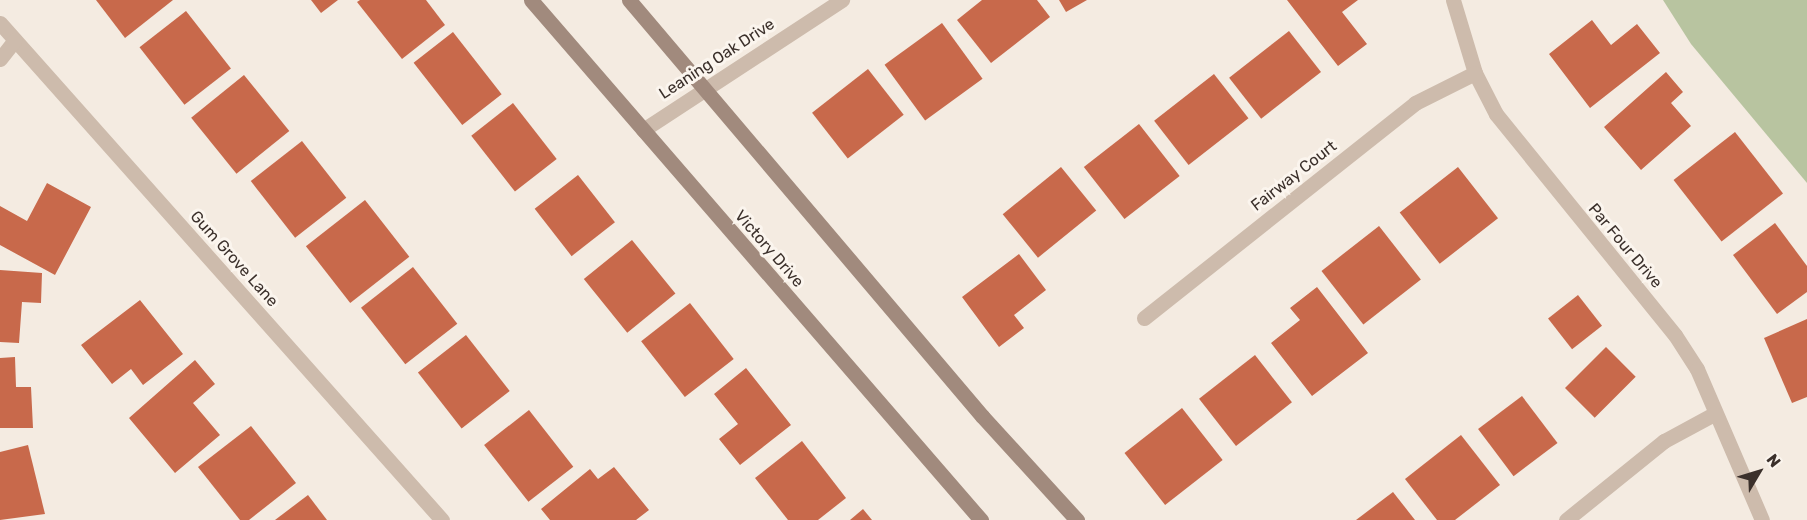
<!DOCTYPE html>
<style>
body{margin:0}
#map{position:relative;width:1807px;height:520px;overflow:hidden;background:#f4ebe1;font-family:Rubik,sans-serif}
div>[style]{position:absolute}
.green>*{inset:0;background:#b8c4a0}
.building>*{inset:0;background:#c8694b;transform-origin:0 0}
.minor>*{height:15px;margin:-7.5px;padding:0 7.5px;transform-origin:7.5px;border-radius:7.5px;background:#cdbbac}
.secondary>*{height:15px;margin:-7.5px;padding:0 7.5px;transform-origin:7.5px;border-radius:7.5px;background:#a18a7d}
span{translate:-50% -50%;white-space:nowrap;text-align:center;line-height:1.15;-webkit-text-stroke:6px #fbf5ee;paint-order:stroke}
.street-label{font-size:16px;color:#3b302b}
.north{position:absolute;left:1729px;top:442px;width:60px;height:60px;-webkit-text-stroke:4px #fbf5ee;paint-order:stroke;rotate:52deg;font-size:16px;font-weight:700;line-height:24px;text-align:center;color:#3b302b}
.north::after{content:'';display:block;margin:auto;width:21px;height:27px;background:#3b302b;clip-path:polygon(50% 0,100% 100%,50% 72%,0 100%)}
</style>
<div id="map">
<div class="green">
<i style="clip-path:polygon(1663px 0,1807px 0,1807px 183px,1691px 44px)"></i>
</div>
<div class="building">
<i style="clip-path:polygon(96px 0,173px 0,125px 38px)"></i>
<i style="clip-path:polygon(311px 0,338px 0,321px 13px)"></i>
<i style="clip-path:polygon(360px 0,426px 0,445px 25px,402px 59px,357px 2px)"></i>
<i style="clip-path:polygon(982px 0,1037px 0,1050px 17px,991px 63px,957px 20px)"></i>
<i style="clip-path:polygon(1059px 0,1087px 0,1066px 12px)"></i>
<i style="clip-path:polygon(1287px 0,1358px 0,1342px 12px,1367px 44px,1338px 66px)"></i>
<i style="left:186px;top:11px;width:73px;height:59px;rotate:52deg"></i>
<i style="clip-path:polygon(1592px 20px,1611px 45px,1637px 24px,1660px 53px,1590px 108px,1549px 54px)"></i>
<i style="left:942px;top:23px;width:69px;height:71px;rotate:54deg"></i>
<i style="left:1289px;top:31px;width:52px;height:76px;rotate:52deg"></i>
<i style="left:453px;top:32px;width:79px;height:50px;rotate:52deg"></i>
<i style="left:868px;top:69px;width:58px;height:71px;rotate:52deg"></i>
<i style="clip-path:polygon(1666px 72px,1683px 92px,1671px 103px,1691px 126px,1641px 170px,1604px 127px)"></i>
<i style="left:1214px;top:74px;width:56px;height:76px;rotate:52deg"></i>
<i style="left:244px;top:75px;width:72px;height:68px;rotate:51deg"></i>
<i style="left:513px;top:103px;width:71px;height:53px;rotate:52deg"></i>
<i style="left:1139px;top:124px;width:66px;height:70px;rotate:52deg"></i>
<i style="left:1735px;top:132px;width:78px;height:78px;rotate:52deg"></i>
<i style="left:302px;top:141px;width:72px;height:65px;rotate:52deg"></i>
<i style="left:1061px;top:167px;width:56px;height:75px;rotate:51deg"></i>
<i style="left:1458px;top:167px;width:65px;height:74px;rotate:52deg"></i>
<i style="left:578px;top:175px;width:60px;height:55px;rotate:52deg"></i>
<i style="clip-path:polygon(47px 183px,91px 207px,55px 275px,0 245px,0 206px,27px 221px)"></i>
<i style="left:365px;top:200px;width:72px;height:75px;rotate:52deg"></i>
<i style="clip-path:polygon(1775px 223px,1807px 266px,1807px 292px,1777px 314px,1733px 255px)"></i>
<i style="left:1379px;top:226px;width:68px;height:73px;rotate:52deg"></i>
<i style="left:632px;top:240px;width:69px;height:62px;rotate:51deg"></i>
<i style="clip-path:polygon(1019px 254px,1046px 290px,1014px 315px,1024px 328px,999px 347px,962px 297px)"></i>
<i style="left:413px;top:267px;width:72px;height:66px;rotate:52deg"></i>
<i style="clip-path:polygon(0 270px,42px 273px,41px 303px,22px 302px,19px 343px,0 342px)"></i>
<i style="clip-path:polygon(1317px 287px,1368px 353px,1312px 396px,1271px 343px,1300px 320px,1290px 308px)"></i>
<i style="left:1578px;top:295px;width:39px;height:38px;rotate:52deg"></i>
<i style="clip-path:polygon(140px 300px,183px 354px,143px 385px,131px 369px,112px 384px,81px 345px)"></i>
<i style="left:690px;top:303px;width:71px;height:62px;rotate:52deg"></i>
<i style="clip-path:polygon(1807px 319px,1807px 397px,1792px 403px,1764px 338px)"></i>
<i style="left:466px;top:335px;width:71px;height:61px;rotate:52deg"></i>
<i style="left:1606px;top:347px;width:42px;height:58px;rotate:45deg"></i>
<i style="left:1255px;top:355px;width:60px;height:71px;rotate:52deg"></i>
<i style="clip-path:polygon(15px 357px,16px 387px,31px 387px,33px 428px,0 428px,0 358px)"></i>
<i style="clip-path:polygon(195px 360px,215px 384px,193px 403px,220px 435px,175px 473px,129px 418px)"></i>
<i style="clip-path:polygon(746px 368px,791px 425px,740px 465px,719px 439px,738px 424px,714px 394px)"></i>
<i style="left:1522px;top:396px;width:59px;height:55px;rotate:53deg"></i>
<i style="left:1182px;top:408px;width:66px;height:73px;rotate:52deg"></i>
<i style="left:529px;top:410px;width:72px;height:57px;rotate:52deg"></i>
<i style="clip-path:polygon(251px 426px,296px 483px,249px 520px,240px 520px,198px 467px)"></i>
<i style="clip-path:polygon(1461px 435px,1500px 485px,1455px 520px,1437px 520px,1405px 479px)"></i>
<i style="clip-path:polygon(802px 441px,846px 498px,818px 520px,788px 520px,755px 478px)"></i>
<i style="clip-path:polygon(28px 445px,45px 514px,0 520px,0 452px)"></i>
<i style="clip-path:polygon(614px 467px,649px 510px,636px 520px,550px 520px,541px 509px,590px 469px,598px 479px)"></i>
<i style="clip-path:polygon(1393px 492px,1415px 520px,1356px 520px)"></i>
<i style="clip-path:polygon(308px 495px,327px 520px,275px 520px)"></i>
<i style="clip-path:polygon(863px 509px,872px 520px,850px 520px)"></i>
</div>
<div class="minor">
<i style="left:1453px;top:0;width:76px;rotate:73.2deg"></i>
<i style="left:1475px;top:73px;width:46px;rotate:62.9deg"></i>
<i style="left:1496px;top:114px;width:284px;rotate:51deg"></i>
<i style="left:1675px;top:335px;width:40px;rotate:57.1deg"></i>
<i style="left:1697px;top:369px;width:164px;rotate:66.7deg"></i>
<i style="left:0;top:23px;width:665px;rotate:48.35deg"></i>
<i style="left:0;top:59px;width:24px;rotate:-52deg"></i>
<i style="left:643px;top:130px;width:238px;rotate:-33.2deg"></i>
<i style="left:1144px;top:318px;width:346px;rotate:-38.4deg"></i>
<i style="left:1415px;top:103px;width:67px;rotate:-26.6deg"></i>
<i style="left:1566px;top:520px;width:126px;rotate:-38.9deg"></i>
<i style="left:1664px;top:441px;width:57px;rotate:-28.4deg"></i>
</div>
<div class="secondary">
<i style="left:531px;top:0;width:688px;rotate:49.13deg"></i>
<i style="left:629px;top:0;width:546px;rotate:49.68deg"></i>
<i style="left:982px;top:416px;width:141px;rotate:47.6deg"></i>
</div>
<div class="street-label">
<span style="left:717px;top:59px;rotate:-33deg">Leaning Oak Drive</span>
<span style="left:1294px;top:176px;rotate:-38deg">Fairway Court</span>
<span style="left:1625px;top:246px;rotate:50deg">Par Four Drive</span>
<span style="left:769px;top:249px;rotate:49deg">Victory Drive</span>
<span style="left:234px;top:259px;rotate:48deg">Gum Grove Lane</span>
</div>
<div class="north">N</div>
</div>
